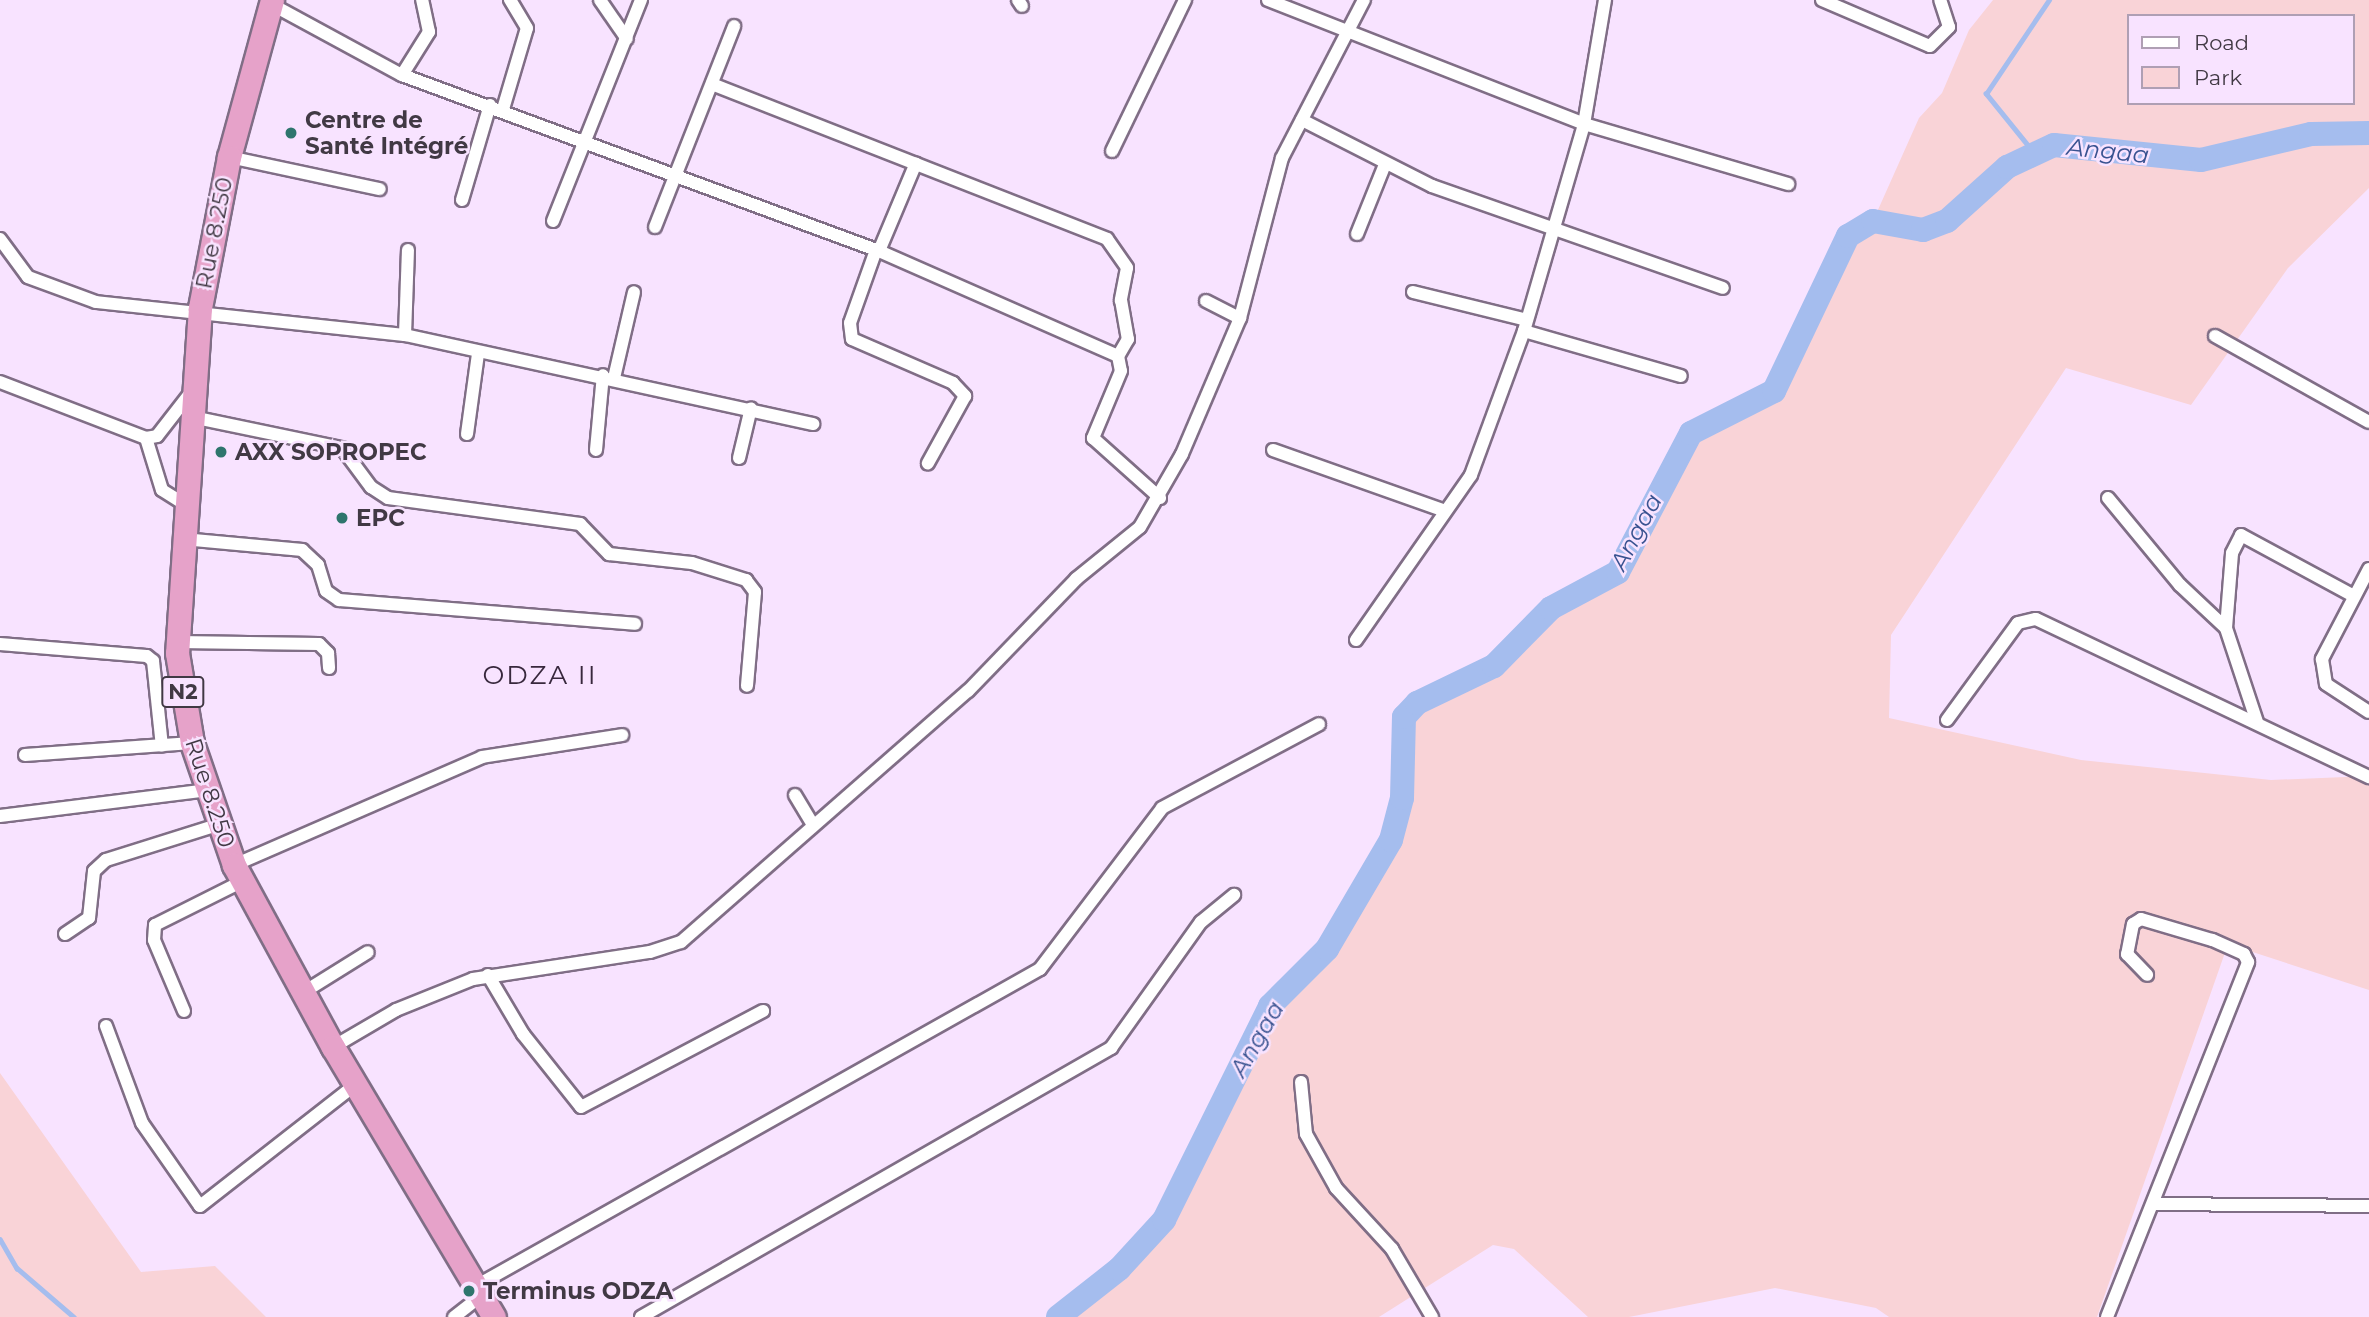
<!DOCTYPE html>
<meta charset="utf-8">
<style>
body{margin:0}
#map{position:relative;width:2369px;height:1317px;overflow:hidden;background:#f8e3ff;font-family:Montserrat,sans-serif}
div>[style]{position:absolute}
.green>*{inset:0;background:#f9d3d7}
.stream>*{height:4.5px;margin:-2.25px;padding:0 2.25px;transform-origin:2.25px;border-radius:2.25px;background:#a5bdee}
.river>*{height:24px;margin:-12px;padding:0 12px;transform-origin:12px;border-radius:12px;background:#a5bdee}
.roads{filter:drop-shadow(2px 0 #806e86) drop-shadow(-2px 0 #806e86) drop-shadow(0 2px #806e86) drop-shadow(0 -2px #806e86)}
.street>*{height:12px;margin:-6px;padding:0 6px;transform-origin:6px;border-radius:6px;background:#fff}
.highway>*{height:23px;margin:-11.5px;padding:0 11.5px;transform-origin:11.5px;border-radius:11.5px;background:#e6a2c9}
.dots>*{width:19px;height:19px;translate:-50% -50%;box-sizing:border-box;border:4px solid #f8e3ff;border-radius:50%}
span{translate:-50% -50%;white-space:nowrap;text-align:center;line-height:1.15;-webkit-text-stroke:5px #f8e3ff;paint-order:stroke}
.shield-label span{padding:2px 5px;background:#f8e3ff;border:2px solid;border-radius:5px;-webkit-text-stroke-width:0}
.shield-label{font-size:21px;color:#413944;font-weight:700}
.poi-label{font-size:23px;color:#413944;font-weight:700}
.left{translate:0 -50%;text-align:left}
.street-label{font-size:23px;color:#413944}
.water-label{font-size:24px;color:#395391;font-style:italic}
.quarter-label{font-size:26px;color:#38283d;letter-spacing:2px}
.legend{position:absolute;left:2127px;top:14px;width:228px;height:91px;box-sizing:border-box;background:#f8e3ff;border:2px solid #af9fb4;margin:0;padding:9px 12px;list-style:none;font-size:21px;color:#413944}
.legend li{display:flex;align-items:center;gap:14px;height:35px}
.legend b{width:35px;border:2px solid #af9fb4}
</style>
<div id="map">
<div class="green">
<i style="clip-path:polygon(evenodd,1993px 0,2369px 0,2369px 188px,2288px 268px,2191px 405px,2066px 368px,1891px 635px,1889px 718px,2081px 760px,2271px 780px,2369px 776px,2369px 990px,2228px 944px,2097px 1317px,1889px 1317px,1876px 1308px,1775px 1288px,1629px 1317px,1588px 1317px,1514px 1249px,1493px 1245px,1379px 1317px,1058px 1317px,1119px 1269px,1164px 1220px,1270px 1006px,1327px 949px,1391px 840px,1403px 798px,1404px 717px,1417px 703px,1494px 666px,1551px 608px,1609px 582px,1691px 433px,1774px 391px,1848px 236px,1873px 221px,1919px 118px,1942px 93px,1969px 30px,1993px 0,2129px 16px,2353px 16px,2353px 103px,2129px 103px,2129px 16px)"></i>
<i style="clip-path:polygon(0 1073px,141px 1272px,215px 1266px,266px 1317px,0 1317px)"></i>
</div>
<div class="stream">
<i style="left:2033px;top:152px;width:75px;rotate:-129deg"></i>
<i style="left:1986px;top:94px;width:113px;rotate:-56.2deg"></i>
<i style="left:0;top:1239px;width:34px;rotate:60deg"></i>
<i style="left:17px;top:1268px;width:75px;rotate:40.7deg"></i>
</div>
<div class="river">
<i style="left:1058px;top:1317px;width:78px;rotate:-38.2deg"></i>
<i style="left:1119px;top:1269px;width:67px;rotate:-47.4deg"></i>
<i style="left:1164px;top:1220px;width:239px;rotate:-63.6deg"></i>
<i style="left:1270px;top:1006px;width:81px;rotate:-45deg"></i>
<i style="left:1327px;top:949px;width:126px;rotate:-59.6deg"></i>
<i style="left:1391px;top:840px;width:43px;rotate:-75.3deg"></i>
<i style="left:1402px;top:798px;width:81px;rotate:-88.6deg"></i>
<i style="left:1404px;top:717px;width:19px;rotate:-47deg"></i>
<i style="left:1417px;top:703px;width:85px;rotate:-25.7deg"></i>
<i style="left:1494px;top:666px;width:81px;rotate:-45.5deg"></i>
<i style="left:1551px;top:608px;width:76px;rotate:-28.2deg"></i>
<i style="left:1618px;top:572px;width:157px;rotate:-62.3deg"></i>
<i style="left:1691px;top:433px;width:93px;rotate:-26.8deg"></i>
<i style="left:1774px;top:391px;width:172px;rotate:-64.5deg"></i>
<i style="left:1848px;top:236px;width:29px;rotate:-31deg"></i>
<i style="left:1873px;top:221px;width:51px;rotate:10.2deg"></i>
<i style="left:1923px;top:230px;width:26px;rotate:-21deg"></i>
<i style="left:1947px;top:221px;width:81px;rotate:-42deg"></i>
<i style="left:2007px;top:167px;width:52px;rotate:-25.1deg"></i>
<i style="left:2054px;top:145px;width:148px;rotate:5.8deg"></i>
<i style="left:2201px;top:160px;width:113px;rotate:-13.3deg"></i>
<i style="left:2311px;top:134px;width:58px;rotate:-1deg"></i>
</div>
<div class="roads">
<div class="street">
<i style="left:600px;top:0;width:47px;rotate:55.3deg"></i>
<i style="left:1018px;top:0;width:7px;rotate:56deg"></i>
<i style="left:1268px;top:0;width:339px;rotate:21.4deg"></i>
<i style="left:1584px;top:124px;width:213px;rotate:16.4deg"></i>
<i style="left:1822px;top:0;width:117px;rotate:23.1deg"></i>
<i style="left:1930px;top:46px;width:27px;rotate:-45deg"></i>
<i style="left:1949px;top:27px;width:28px;rotate:-108deg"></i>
<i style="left:271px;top:4px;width:149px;rotate:28.5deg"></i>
<i style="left:402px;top:75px;width:508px;rotate:20.25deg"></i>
<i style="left:879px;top:251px;width:261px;rotate:23.7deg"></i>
<i style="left:1118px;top:356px;width:15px;rotate:79deg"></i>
<i style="left:1121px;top:371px;width:73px;rotate:112.7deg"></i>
<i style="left:1093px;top:438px;width:90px;rotate:41.8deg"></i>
<i style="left:402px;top:75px;width:51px;rotate:-57.9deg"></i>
<i style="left:429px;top:32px;width:33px;rotate:-102deg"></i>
<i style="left:712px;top:84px;width:424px;rotate:21.4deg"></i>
<i style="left:1107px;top:239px;width:35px;rotate:55deg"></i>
<i style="left:1127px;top:268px;width:33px;rotate:101deg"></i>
<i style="left:1121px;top:300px;width:40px;rotate:80deg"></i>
<i style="left:1128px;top:339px;width:20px;rotate:120deg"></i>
<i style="left:503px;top:109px;width:84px;rotate:-73.5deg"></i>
<i style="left:527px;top:28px;width:33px;rotate:-121deg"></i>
<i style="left:1302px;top:120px;width:146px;rotate:26.9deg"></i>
<i style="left:1432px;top:186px;width:308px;rotate:19.3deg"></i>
<i style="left:1112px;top:151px;width:168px;rotate:-64.2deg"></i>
<i style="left:229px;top:157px;width:154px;rotate:12deg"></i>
<i style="left:462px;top:200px;width:99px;rotate:-73.6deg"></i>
<i style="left:553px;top:221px;width:238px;rotate:-68.3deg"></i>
<i style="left:655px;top:227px;width:216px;rotate:-68.5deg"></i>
<i style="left:1357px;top:234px;width:72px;rotate:-68.1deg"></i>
<i style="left:0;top:239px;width:47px;rotate:53.6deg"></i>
<i style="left:28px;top:277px;width:72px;rotate:20.2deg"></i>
<i style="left:96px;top:302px;width:311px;rotate:6.1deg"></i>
<i style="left:405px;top:335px;width:418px;rotate:12.3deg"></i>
<i style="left:876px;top:250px;width:77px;rotate:109.6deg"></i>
<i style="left:850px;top:323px;width:16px;rotate:83deg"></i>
<i style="left:852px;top:339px;width:110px;rotate:23.5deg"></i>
<i style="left:953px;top:383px;width:18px;rotate:47deg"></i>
<i style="left:965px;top:396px;width:77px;rotate:118.9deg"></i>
<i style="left:879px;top:251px;width:95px;rotate:-67.2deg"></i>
<i style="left:1413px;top:292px;width:117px;rotate:13.8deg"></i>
<i style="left:1206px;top:301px;width:38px;rotate:27deg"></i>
<i style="left:1524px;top:331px;width:163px;rotate:16deg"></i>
<i style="left:405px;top:335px;width:85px;rotate:-88deg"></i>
<i style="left:2215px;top:336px;width:176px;rotate:29.2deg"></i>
<i style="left:614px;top:378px;width:88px;rotate:-76.9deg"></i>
<i style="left:0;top:382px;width:156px;rotate:21deg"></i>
<i style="left:146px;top:438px;width:11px;rotate:-10deg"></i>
<i style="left:157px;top:436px;width:57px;rotate:-52.1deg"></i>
<i style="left:192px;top:417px;width:153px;rotate:11.7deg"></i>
<i style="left:342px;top:448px;width:49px;rotate:53.4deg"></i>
<i style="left:371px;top:487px;width:20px;rotate:33deg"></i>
<i style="left:388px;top:498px;width:194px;rotate:7.7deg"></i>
<i style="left:580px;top:524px;width:42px;rotate:46deg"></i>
<i style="left:609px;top:554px;width:83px;rotate:6.2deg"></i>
<i style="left:692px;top:563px;width:57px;rotate:17.5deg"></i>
<i style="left:746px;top:580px;width:15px;rotate:53deg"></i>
<i style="left:755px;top:592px;width:94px;rotate:94.9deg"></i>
<i style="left:467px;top:434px;width:81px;rotate:-82.2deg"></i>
<i style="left:146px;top:438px;width:54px;rotate:72.9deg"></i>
<i style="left:162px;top:490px;width:28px;rotate:32deg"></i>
<i style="left:596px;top:450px;width:75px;rotate:-84.7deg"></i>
<i style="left:1273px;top:450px;width:182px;rotate:19.5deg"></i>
<i style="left:739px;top:458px;width:51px;rotate:-76.5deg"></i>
<i style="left:2108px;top:498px;width:113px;rotate:50.4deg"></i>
<i style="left:2180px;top:585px;width:63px;rotate:43.1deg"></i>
<i style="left:183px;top:539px;width:120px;rotate:5.3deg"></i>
<i style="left:302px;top:550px;width:22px;rotate:43deg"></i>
<i style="left:318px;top:565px;width:27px;rotate:73deg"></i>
<i style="left:326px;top:591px;width:16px;rotate:35deg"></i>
<i style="left:339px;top:600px;width:297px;rotate:4.6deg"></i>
<i style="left:2369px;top:569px;width:102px;rotate:117.6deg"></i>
<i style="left:2322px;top:659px;width:25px;rotate:81deg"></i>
<i style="left:2326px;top:684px;width:51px;rotate:33.1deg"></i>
<i style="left:1356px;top:640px;width:201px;rotate:-55.1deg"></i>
<i style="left:1471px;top:475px;width:153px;rotate:-69.8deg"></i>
<i style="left:1524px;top:331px;width:216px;rotate:-73.8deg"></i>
<i style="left:1584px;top:124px;width:126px;rotate:-80.4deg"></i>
<i style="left:178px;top:642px;width:141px;rotate:0.8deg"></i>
<i style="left:319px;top:644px;width:13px;rotate:45deg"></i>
<i style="left:328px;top:653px;width:15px;rotate:86deg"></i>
<i style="left:0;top:644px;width:147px;rotate:4.7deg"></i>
<i style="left:147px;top:656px;width:8px;rotate:40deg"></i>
<i style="left:153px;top:661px;width:85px;rotate:84deg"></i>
<i style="left:1947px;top:720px;width:120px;rotate:-53.8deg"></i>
<i style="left:2018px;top:623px;width:18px;rotate:-13deg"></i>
<i style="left:2036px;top:619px;width:369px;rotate:25.4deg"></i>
<i style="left:2257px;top:722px;width:99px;rotate:-108.3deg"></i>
<i style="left:2226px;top:628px;width:75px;rotate:-85.4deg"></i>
<i style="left:2232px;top:553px;width:20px;rotate:-63deg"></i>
<i style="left:2241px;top:535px;width:128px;rotate:28.4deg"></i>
<i style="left:25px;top:755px;width:167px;rotate:-4.1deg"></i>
<i style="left:795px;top:795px;width:33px;rotate:59deg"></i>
<i style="left:0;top:816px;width:210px;rotate:-7.1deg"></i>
<i style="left:234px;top:865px;width:270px;rotate:-23.5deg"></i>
<i style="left:482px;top:757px;width:142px;rotate:-8.9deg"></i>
<i style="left:65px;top:934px;width:29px;rotate:-34deg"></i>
<i style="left:89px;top:918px;width:47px;rotate:-83.9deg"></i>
<i style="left:94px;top:871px;width:16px;rotate:-43deg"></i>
<i style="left:106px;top:860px;width:120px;rotate:-17.5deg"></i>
<i style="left:488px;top:975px;width:69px;rotate:59.3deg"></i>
<i style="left:523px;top:1034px;width:93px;rotate:51.5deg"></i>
<i style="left:581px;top:1107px;width:206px;rotate:-27.8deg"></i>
<i style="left:304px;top:992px;width:75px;rotate:-32deg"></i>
<i style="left:184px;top:1011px;width:77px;rotate:-112.9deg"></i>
<i style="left:154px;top:940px;width:15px;rotate:-86deg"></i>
<i style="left:155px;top:925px;width:98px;rotate:-26.6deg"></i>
<i style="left:106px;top:1026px;width:103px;rotate:69.6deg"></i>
<i style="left:142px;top:1123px;width:101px;rotate:55.1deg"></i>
<i style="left:200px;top:1206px;width:197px;rotate:-38deg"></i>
<i style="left:333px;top:1047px;width:73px;rotate:-30.4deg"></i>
<i style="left:396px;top:1010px;width:83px;rotate:-21.9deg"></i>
<i style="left:473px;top:979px;width:179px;rotate:-8.7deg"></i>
<i style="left:650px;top:952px;width:33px;rotate:-18deg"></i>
<i style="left:681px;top:942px;width:381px;rotate:-41.2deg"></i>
<i style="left:968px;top:691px;width:156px;rotate:-46deg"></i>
<i style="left:1076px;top:579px;width:82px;rotate:-39.1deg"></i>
<i style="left:1140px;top:527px;width:84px;rotate:-60.1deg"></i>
<i style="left:1182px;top:454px;width:148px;rotate:-66.9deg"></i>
<i style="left:1240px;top:318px;width:165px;rotate:-75.3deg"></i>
<i style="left:1282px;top:158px;width:178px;rotate:-62.6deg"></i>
<i style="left:1301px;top:1082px;width:52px;rotate:84.5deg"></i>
<i style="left:1306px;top:1134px;width:62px;rotate:60.9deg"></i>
<i style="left:1336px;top:1188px;width:83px;rotate:47.4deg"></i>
<i style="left:1392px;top:1249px;width:79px;rotate:59.5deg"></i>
<i style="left:2153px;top:1204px;width:216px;rotate:0.5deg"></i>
<i style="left:476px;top:1286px;width:647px;rotate:-29.34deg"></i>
<i style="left:1040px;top:969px;width:202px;rotate:-52.8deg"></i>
<i style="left:1162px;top:808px;width:178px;rotate:-28.1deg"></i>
<i style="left:454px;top:1317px;width:36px;rotate:-38deg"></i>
<i style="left:641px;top:1317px;width:542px;rotate:-29.78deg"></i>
<i style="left:1111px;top:1048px;width:155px;rotate:-54.5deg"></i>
<i style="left:1201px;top:922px;width:43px;rotate:-39.3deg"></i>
<i style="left:2107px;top:1317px;width:382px;rotate:-68.3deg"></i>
<i style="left:2248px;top:962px;width:9px;rotate:-117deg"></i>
<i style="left:2244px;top:954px;width:35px;rotate:-156deg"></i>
<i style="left:2212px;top:940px;width:74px;rotate:-163.5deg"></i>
<i style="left:2141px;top:919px;width:9px;rotate:148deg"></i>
<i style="left:2133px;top:924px;width:31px;rotate:101deg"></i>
<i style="left:2127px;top:954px;width:29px;rotate:46deg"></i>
</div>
<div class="highway">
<i style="left:272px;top:0;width:163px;rotate:105.3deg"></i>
<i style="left:229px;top:157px;width:154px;rotate:100.9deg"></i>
<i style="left:200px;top:308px;width:346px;rotate:93.8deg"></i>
<i style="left:177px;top:653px;width:91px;rotate:80.5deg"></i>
<i style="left:192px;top:743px;width:129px;rotate:71deg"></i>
<i style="left:234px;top:865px;width:207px;rotate:61.5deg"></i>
<i style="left:333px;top:1047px;width:314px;rotate:59.2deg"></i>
</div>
</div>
<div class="dots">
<i style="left:291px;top:133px;background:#2e756d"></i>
<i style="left:221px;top:452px;background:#2e756d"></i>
<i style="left:342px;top:518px;background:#2e756d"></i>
<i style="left:469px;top:1291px;background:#2e756d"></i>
</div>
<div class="shield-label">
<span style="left:183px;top:692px">N2</span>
</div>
<div class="poi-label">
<span class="left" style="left:305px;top:133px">Centre de<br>Santé Intégré</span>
<span class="left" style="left:235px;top:452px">AXX SOPROPEC</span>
<span class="left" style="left:356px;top:518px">EPC</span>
<span class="left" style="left:483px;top:1291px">Terminus ODZA</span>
</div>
<div class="street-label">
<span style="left:214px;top:233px;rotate:-79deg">Rue 8.250</span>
<span style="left:210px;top:793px;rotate:72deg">Rue 8.250</span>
</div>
<div class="water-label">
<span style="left:2108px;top:151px;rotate:6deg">Angaa</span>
<span style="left:1636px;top:532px;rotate:-62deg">Angaa</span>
<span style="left:1257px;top:1039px;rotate:-60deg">Angaa</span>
</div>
<div class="quarter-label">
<span style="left:540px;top:676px">ODZA II</span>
</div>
<ul class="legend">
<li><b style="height:9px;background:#fff"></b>Road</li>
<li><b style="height:19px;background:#f9d3d7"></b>Park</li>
</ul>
</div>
